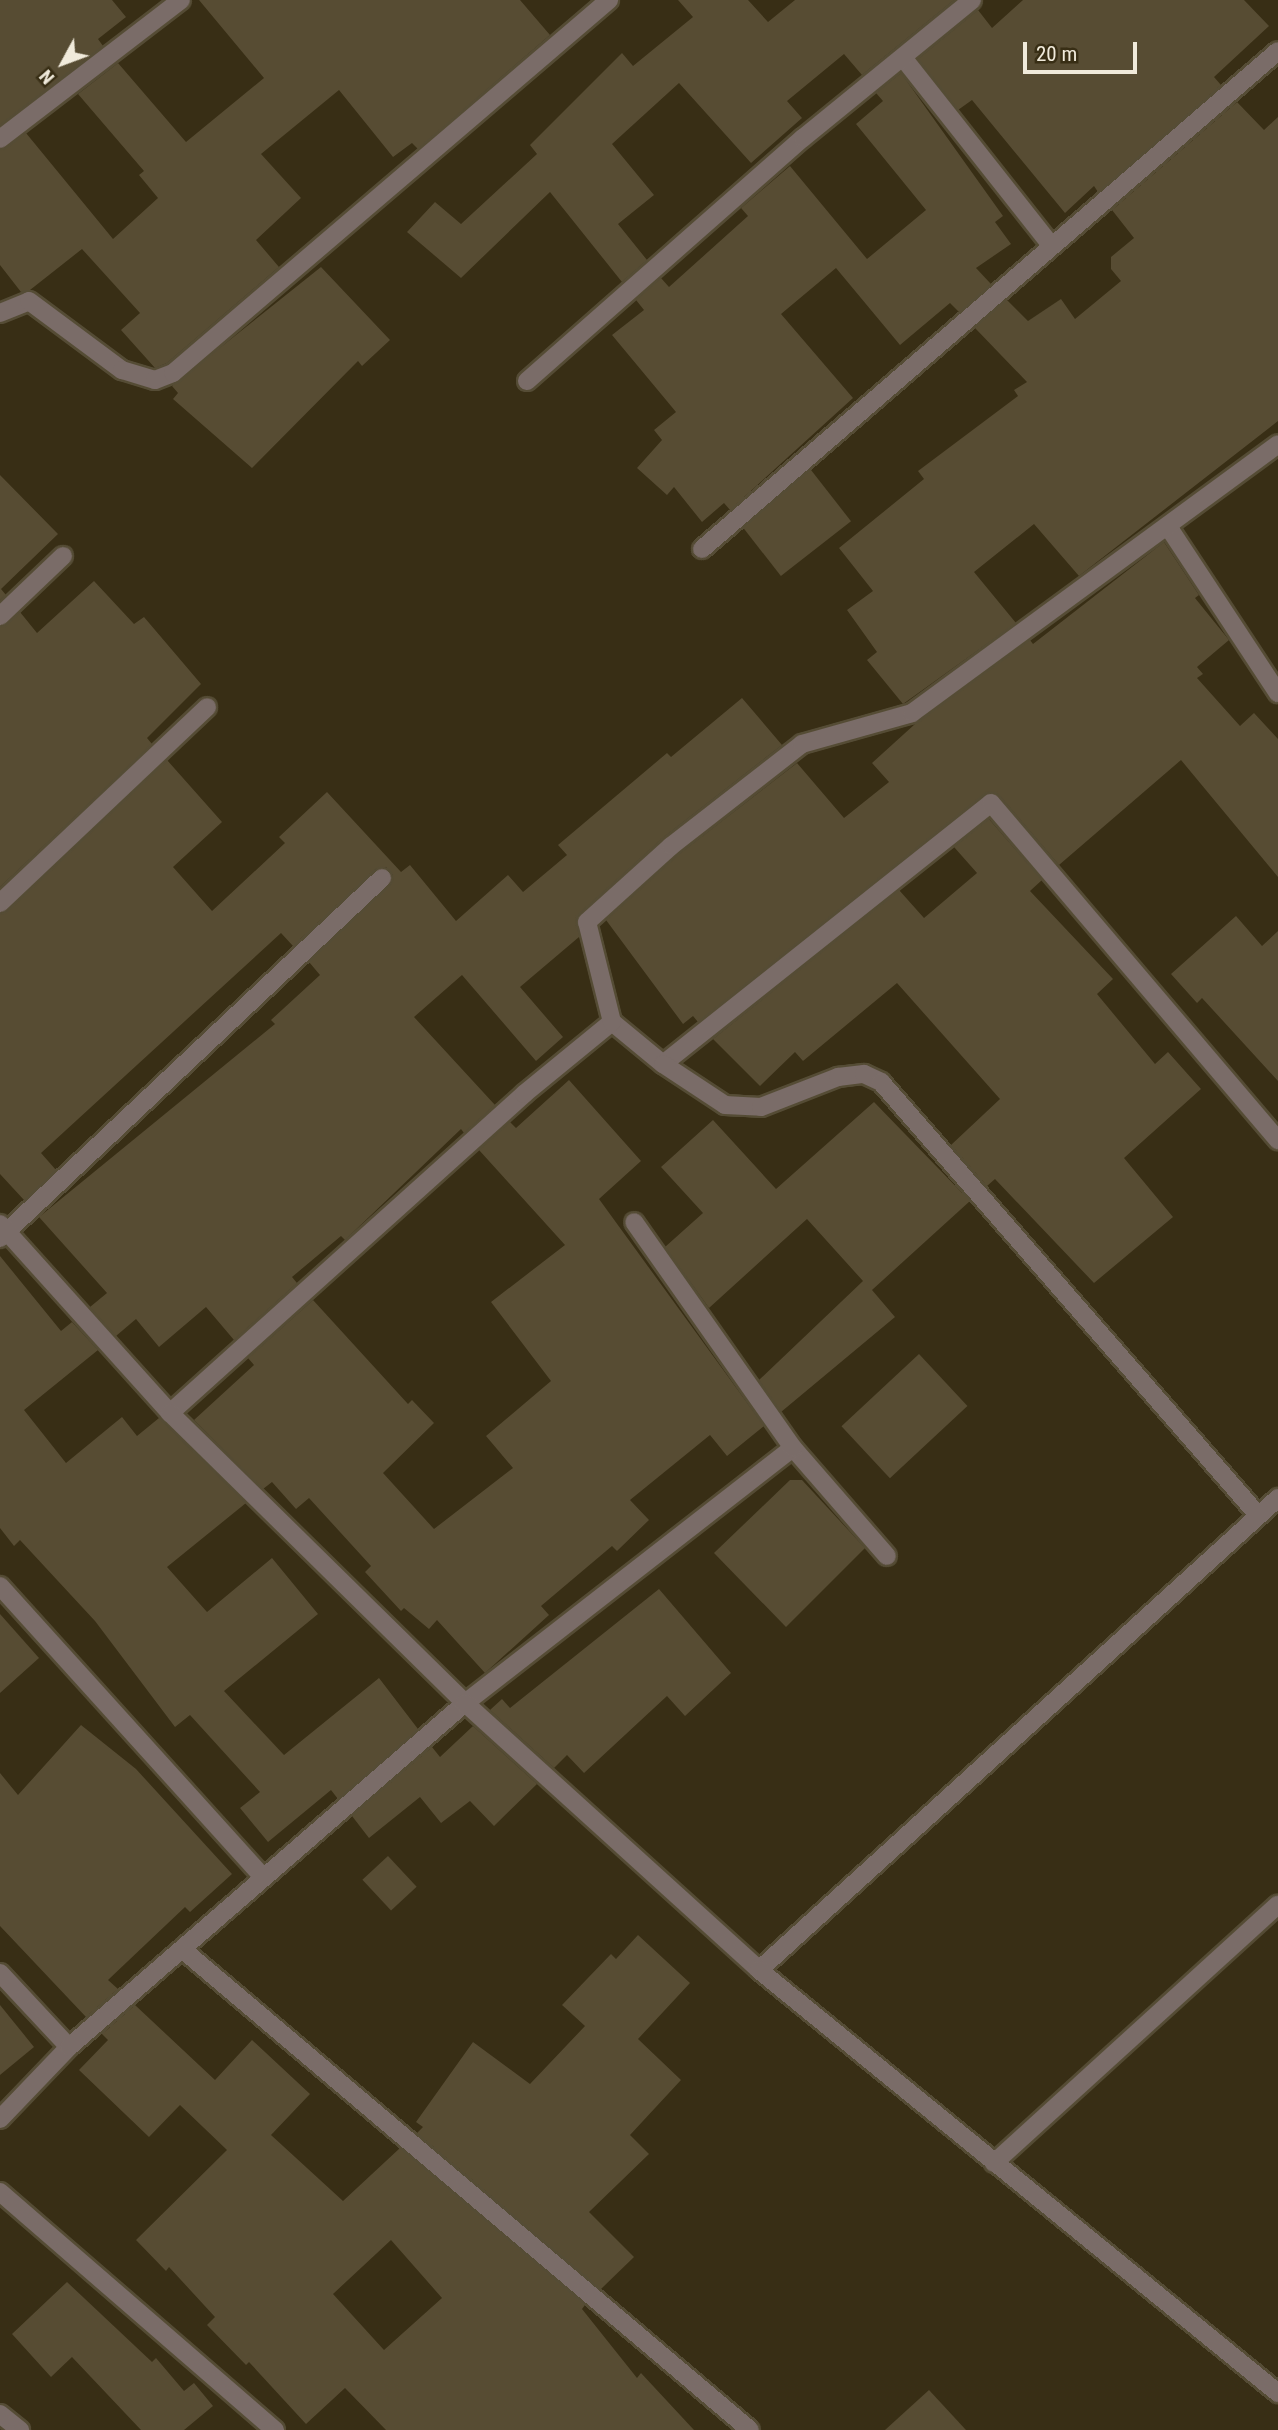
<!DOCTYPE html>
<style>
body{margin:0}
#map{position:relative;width:1278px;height:2430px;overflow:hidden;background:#382e15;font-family:"Roboto Condensed",sans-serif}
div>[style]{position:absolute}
.building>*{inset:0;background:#574c33;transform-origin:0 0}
.roads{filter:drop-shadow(2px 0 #554c35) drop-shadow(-2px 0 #554c35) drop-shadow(0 2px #554c35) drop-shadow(0 -2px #554c35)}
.minor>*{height:18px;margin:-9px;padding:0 9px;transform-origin:9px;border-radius:9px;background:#7a6c68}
.tertiary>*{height:18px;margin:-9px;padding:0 9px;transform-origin:9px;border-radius:9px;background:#7a6c68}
span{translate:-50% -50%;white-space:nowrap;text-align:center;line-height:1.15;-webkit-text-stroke:5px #382e15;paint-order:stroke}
.north{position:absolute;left:28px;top:28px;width:70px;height:70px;-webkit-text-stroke:5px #382e15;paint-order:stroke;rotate:229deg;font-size:19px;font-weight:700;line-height:28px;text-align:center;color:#f0eadb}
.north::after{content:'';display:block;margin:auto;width:24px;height:32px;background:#f0eadb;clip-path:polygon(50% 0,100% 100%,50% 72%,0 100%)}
.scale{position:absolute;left:1023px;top:42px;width:114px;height:32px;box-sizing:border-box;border:4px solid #f0eadb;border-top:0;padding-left:9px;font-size:21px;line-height:24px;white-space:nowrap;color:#f0eadb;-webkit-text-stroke:5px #382e15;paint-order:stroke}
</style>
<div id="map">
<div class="building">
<i style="clip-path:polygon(0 0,112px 0,126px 17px,98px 39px,103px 46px,0 125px)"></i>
<i style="clip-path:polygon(199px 0,520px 0,550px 35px,418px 149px,412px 143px,393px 157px,339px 90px,261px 154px,301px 198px,256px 240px,279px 267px,167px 363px,155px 368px,121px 330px,140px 313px,82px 249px,30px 290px,21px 292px,0 265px,0 150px,26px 133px,113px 239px,158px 198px,139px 175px,144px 171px,78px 94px,118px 63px,186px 142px,264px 78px)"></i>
<i style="clip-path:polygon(678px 0,748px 0,768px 22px,795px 0,954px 0,862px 75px,844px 54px,787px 101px,802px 118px,751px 163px,679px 83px,612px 144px,654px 195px,618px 224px,647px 260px,622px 282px,550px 192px,461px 278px,407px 232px,435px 202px,461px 224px,537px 154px,530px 145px,622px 53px,633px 66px,693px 17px)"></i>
<i style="clip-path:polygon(1023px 0,1244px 0,1269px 26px,1214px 77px,1221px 85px,1098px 192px,1094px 186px,1065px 213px,972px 100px,958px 110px,918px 59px,978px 10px,992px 28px)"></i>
<i style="clip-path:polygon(901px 73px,1003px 216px,995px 222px,1011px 244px,976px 268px,991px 284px,959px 312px,950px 303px,900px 345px,836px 268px,781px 314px,853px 398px,730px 510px,724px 503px,702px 522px,674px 487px,667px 495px,637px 468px,662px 440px,654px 430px,676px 412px,612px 335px,644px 310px,636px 300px,661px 278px,669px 287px,748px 216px,741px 208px,790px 166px,867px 259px,926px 210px,856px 124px,883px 101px,876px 93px)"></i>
<i style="clip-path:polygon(1237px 102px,1264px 130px,1278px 117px,1278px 421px,1079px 576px,1034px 524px,974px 572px,1016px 623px,903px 704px,867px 660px,877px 652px,847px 610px,873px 591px,839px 548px,924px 479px,918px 471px,1018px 396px,1014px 390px,1027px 382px,975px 328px,1007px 300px,1028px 321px,1061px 299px,1075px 319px,1121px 281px,1111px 269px,1111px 257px,1134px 238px,1112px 210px)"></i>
<i style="clip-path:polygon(321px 267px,390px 340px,362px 366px,358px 361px,252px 468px,173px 399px,178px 393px,172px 386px)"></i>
<i style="left:811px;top:470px;width:65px;height:89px;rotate:52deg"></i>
<i style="clip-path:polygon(0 475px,58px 534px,1px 589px,6px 595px,0 600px)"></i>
<i style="clip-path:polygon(1164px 542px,1199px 595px,1195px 598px,1229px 640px,1197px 667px,1203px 674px,1197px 678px,1240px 726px,1254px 713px,1278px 739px,1278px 877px,1181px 760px,1059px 865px,1000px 796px,989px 792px,698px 1022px,693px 1016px,683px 1024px,606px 920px,678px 855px,797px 763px,844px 818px,889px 782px,872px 763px,915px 724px,1030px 640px,1033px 644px)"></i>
<i style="clip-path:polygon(94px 581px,134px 624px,144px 617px,201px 684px,147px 738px,152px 744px,0 887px,0 627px,20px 612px,37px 633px)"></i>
<i style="clip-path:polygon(742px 698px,782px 745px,664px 837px,579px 914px,579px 937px,520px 987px,563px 1037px,536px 1061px,462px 975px,414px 1017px,495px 1105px,464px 1133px,461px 1129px,345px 1240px,341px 1236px,292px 1277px,297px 1283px,234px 1340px,206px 1307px,159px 1347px,136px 1319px,116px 1336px,90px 1307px,107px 1293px,39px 1217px,275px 1024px,271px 1020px,320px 975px,309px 962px,390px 886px,393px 875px,386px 867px,375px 869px,293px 946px,281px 933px,41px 1153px,56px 1170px,24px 1200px,0 1174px,0 914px,167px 760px,222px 822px,173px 867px,212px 911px,285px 843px,279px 837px,327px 792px,401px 872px,410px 865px,456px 921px,508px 875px,523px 892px,567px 855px,558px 845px,667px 753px,671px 757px)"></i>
<i style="clip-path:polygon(989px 819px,1042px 880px,1030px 891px,1113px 979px,1097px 994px,1155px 1064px,1168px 1052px,1201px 1089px,1124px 1158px,1173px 1217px,1094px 1283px,995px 1179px,987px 1186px,951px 1145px,1000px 1099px,897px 983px,803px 1061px,795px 1052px,760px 1086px,713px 1039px,899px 890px,924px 918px,977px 873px,954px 847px)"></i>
<i style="clip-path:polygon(1236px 916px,1262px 946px,1278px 931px,1278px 1081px,1202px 998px,1197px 1003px,1171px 974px)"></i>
<i style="clip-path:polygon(569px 1080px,641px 1161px,599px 1199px,764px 1426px,727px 1456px,710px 1435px,630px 1500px,649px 1520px,617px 1551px,612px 1546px,541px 1606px,549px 1615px,485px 1673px,437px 1620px,429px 1629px,404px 1608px,401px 1611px,365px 1572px,371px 1566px,309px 1498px,296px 1509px,272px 1482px,263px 1489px,194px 1420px,254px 1365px,248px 1358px,313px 1300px,408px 1404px,412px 1400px,434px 1423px,383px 1473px,434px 1529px,513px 1468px,486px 1436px,551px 1381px,491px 1302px,565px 1245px,479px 1150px,510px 1122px,516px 1128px)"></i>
<i style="clip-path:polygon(874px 1102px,970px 1201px,872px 1290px,895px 1317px,781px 1412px,759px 1380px,863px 1281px,807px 1219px,709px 1308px,665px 1247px,703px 1213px,661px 1167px,713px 1120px,776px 1189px)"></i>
<i style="clip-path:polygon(0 1256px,61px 1331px,72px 1322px,98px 1350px,24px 1410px,66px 1463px,122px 1417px,137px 1436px,159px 1418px,246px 1503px,167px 1567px,207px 1612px,272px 1558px,318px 1614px,224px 1691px,284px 1755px,379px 1678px,418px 1729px,338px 1799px,331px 1790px,268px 1842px,240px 1808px,260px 1792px,190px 1715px,175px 1727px,95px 1621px,20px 1540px,14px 1546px,0 1528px)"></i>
<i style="left:919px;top:1354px;width:71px;height:106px;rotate:47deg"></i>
<i style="clip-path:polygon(790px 1480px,802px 1480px,865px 1548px,786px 1627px,714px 1553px)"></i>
<i style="clip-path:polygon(659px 1589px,731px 1673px,685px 1716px,667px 1696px,584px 1773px,567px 1755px,554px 1768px,490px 1710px,502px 1699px,510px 1708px)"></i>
<i style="clip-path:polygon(0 1614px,39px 1658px,0 1693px)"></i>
<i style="clip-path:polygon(81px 1725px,136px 1769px,232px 1874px,190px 1912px,185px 1907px,108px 1980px,118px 1989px,86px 2017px,0 1926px,0 1773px,18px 1795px)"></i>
<i style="clip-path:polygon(473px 1726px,537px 1784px,494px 1826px,470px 1801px,441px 1823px,420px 1797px,369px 1838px,352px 1816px,432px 1747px,440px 1757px)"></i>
<i style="left:388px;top:1856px;width:42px;height:35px;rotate:47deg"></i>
<i style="clip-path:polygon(638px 1935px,690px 1983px,638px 2039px,681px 2080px,630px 2135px,649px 2154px,589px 2212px,634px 2257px,601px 2289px,417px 2133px,423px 2127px,416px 2122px,473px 2042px,530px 2084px,585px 2026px,562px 2005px,611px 1954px,616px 1959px)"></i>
<i style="clip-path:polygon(0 2005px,34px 2047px,0 2075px)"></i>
<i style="clip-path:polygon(evenodd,135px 2005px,215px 2080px,252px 2040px,310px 2094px,271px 2135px,343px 2201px,400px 2148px,585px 2305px,582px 2309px,637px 2378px,641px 2373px,694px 2430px,386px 2430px,345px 2388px,306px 2424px,249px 2362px,246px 2365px,207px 2325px,215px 2317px,169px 2267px,166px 2271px,136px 2240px,227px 2150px,180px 2105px,149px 2137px,79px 2070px,108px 2040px,102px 2034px,135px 2005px,391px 2240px,442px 2298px,384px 2350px,333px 2294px,391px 2240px)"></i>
<i style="clip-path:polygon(67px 2282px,152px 2362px,156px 2358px,184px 2391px,194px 2383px,213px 2406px,184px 2430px,141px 2430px,72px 2357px,51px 2377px,12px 2334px)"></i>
<i style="clip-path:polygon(929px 2390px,966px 2430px,885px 2430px)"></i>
</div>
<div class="roads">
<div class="minor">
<i style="left:904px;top:59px;width:237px;rotate:51.7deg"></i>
<i style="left:0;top:139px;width:228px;rotate:-37.5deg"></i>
<i style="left:0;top:313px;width:31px;rotate:-22deg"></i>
<i style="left:29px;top:301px;width:116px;rotate:36.6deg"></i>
<i style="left:122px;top:370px;width:34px;rotate:17deg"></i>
<i style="left:155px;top:380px;width:19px;rotate:-21deg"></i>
<i style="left:173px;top:373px;width:574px;rotate:-40.55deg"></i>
<i style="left:527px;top:381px;width:368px;rotate:-41.4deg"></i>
<i style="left:803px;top:138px;width:218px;rotate:-39.2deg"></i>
<i style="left:1169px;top:528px;width:198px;rotate:56.6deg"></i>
<i style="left:702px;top:549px;width:761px;rotate:-40.85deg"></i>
<i style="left:0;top:616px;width:87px;rotate:-43.6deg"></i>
<i style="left:0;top:903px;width:285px;rotate:-43.4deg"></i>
<i style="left:612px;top:1022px;width:66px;rotate:39.5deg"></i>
<i style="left:663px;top:1064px;width:419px;rotate:-38.5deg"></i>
<i style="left:991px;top:803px;width:443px;rotate:49.6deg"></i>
<i style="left:663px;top:1064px;width:74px;rotate:33.5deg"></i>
<i style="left:725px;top:1105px;width:36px;rotate:3deg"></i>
<i style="left:761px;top:1107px;width:83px;rotate:-21.3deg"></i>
<i style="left:838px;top:1077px;width:26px;rotate:-7deg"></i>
<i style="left:864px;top:1074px;width:19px;rotate:25deg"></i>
<i style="left:881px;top:1082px;width:574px;rotate:48.95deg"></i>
<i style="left:0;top:1238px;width:525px;rotate:-43.3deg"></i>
<i style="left:170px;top:1413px;width:477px;rotate:-42deg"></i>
<i style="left:524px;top:1094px;width:114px;rotate:-39.3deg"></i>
<i style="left:612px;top:1022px;width:103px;rotate:-104deg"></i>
<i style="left:587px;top:922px;width:113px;rotate:-42.1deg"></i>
<i style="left:671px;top:846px;width:166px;rotate:-37.9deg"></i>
<i style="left:802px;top:744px;width:114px;rotate:-15.7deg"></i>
<i style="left:912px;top:713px;width:454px;rotate:-36.3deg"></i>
<i style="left:793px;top:1448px;width:143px;rotate:49deg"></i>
<i style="left:0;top:1586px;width:392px;rotate:47.9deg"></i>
<i style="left:182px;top:1949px;width:744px;rotate:40.26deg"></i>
<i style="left:759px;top:1970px;width:702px;rotate:-42.28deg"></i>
<i style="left:0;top:1973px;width:101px;rotate:47deg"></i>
<i style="left:0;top:2119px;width:100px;rotate:-46.2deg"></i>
<i style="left:69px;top:2047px;width:525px;rotate:-40.98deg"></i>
<i style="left:465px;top:1703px;width:415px;rotate:-37.9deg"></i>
<i style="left:793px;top:1448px;width:276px;rotate:-125.1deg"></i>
<i style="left:994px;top:2163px;width:384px;rotate:-42.3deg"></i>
<i style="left:0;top:2192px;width:364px;rotate:40.9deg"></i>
<i style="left:0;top:2414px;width:26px;rotate:39deg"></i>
</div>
<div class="tertiary">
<i style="left:0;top:1224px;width:254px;rotate:48deg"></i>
<i style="left:170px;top:1413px;width:414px;rotate:44.5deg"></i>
<i style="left:465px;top:1703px;width:397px;rotate:42.2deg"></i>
<i style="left:759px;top:1970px;width:670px;rotate:39.18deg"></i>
</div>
</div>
<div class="north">N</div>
<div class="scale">20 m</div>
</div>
